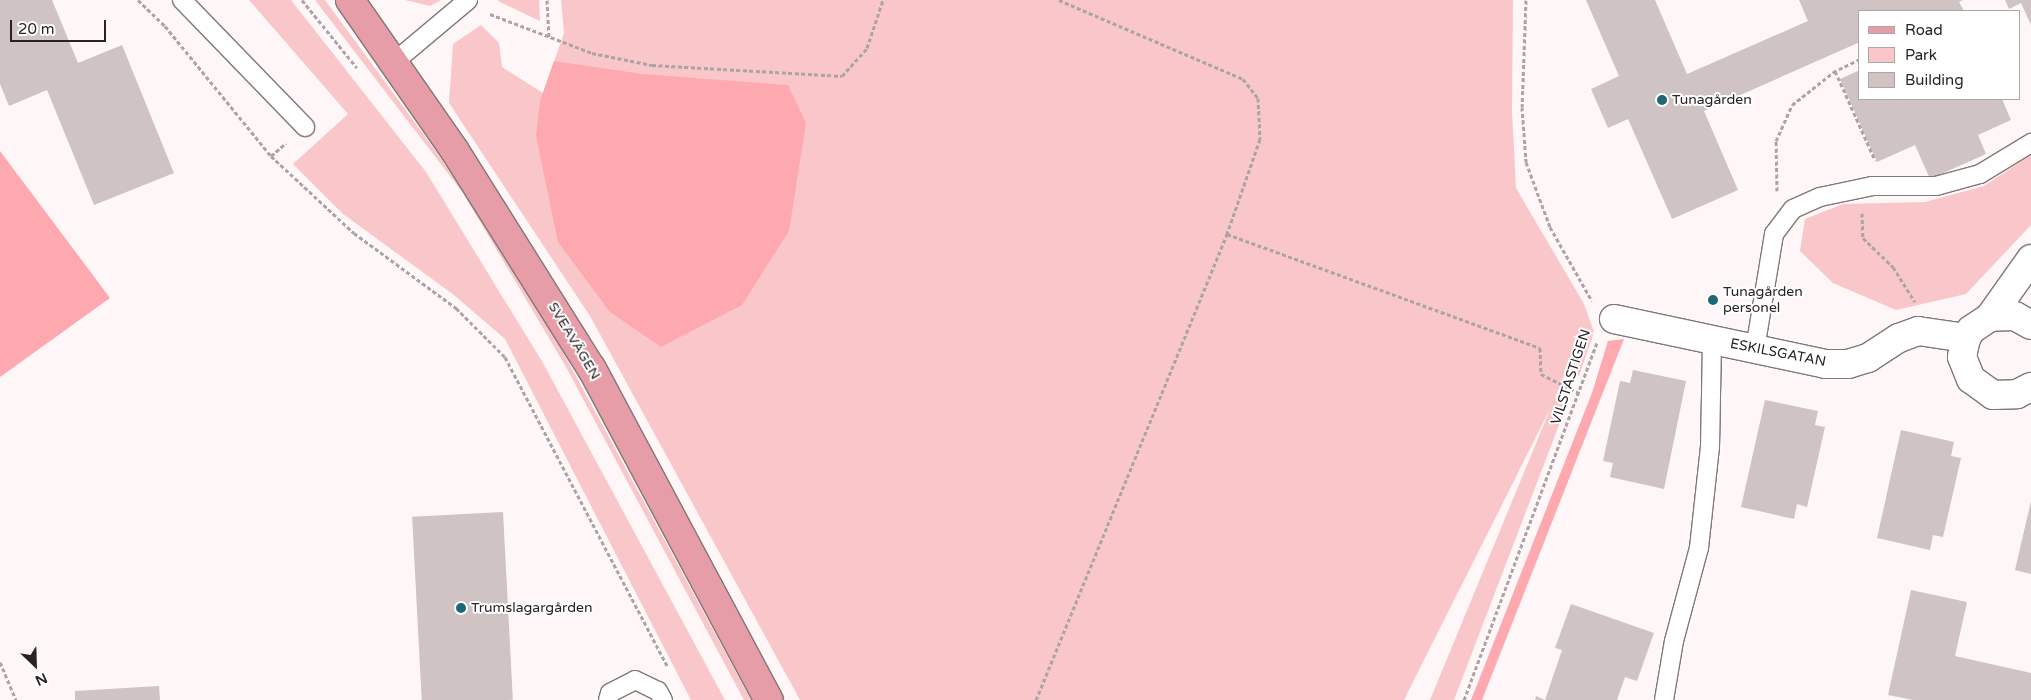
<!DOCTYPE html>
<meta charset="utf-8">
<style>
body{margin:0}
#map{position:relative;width:2031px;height:700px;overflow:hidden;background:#fef6f7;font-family:"Varela Round",sans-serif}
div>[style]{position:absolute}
.green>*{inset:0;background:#f9c7ca}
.forest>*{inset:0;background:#fea8af}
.building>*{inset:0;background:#cfc3c3;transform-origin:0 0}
.path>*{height:3px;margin-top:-1.5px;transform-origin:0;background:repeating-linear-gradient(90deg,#aba4a5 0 4px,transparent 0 6.5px)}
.roads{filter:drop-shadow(1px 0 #827778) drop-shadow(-1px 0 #827778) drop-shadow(0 1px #827778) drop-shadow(0 -1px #827778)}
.service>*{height:18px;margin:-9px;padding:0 9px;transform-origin:9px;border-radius:9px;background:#fff}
.minor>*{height:28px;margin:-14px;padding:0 14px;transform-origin:14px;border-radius:14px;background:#fff}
.primary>*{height:28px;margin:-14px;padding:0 14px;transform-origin:14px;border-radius:14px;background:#e69da7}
.dots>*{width:14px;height:14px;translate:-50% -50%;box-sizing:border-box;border:2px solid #fff;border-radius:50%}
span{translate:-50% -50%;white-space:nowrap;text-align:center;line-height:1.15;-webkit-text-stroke:4px #fff;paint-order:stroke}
.poi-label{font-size:14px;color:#282324}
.left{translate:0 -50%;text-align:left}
.street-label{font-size:14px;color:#282324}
.legend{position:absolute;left:1858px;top:10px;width:162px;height:90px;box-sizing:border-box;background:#fff;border:1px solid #a9a7a7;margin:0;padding:6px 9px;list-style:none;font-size:15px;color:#282324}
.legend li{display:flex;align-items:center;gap:10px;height:25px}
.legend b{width:25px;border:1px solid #a9a7a7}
.north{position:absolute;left:10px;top:640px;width:50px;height:50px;-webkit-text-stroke:4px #fff;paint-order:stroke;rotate:156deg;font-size:14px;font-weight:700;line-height:20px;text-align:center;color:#282324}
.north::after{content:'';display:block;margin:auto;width:18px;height:22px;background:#282324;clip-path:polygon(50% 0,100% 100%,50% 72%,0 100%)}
.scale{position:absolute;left:10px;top:20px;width:96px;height:22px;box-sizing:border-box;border:2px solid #282324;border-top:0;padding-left:6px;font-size:15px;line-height:18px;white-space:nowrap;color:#282324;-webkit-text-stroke:4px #fff;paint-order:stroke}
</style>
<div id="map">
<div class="green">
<i style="clip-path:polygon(249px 0,291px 0,426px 172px,543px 363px,725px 700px,691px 700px,505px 339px,454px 295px,343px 214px,293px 164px,348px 114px)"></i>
<i style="clip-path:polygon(315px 0,325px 0,443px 161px,537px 304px,751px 700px,744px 700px,566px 367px,463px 193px)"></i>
<i style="clip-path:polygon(405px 0,441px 0,430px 6px)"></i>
<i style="clip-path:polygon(498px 0,539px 0,540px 21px,498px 1px)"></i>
<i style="clip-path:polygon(561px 0,1513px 0,1512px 112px,1516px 188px,1584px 304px,1594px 332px,1579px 376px,1564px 376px,1555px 398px,1567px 404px,1454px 700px,1430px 700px,1551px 407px,1404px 700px,800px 700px,590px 316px,449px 103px,453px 44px,481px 25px,499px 43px,502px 67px,543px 93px,564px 33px)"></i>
<i style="clip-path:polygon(2031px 155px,2031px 225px,1966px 294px,1896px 310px,1833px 283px,1800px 251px,1805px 219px,1843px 204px,1925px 202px,1984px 186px)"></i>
</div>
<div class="forest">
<i style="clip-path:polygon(554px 61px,642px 74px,788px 85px,806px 123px,789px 231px,742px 305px,661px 347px,610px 312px,558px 242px,536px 136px,540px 101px)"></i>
<i style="clip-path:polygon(0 151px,110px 298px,0 377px)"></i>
<i style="clip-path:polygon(1624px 339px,1482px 700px,1471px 700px,1592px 393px,1608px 341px)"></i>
</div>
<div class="building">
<i style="clip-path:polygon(0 0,52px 0,78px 63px,122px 45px,174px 173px,94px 205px,47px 90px,9px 106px,0 84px)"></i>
<i style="clip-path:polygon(1586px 0,1655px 0,1687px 74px,1808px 21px,1799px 0,1963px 0,1959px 2px,1964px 11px,1860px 11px,1860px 42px,1704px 111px,1738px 190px,1672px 219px,1628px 119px,1608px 128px,1591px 89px,1619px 76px)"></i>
<i style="clip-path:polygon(2005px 0,2031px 0,2031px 25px,2021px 3px,2009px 9px)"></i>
<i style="clip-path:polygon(1860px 70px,1860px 99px,2002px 99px,2011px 120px,1978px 135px,1986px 154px,1930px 179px,1915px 145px,1877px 162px,1840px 79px)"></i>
<i style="clip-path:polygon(1633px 370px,1686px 381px,1664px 489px,1610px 477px,1613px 463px,1603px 461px,1620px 381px,1630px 383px)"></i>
<i style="clip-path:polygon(1765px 400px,1818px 411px,1815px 425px,1825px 427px,1807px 507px,1797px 504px,1794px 519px,1741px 507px)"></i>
<i style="clip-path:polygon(1901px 430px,1954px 442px,1951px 456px,1961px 458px,1943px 537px,1933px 535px,1930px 550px,1877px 538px)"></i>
<i style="clip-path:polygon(2031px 501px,2031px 574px,2015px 570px)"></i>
<i style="left:503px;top:512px;width:188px;height:91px;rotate:87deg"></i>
<i style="clip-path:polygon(1911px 590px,1967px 602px,1955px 656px,2031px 673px,2031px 700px,1913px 700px,1888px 695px)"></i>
<i style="clip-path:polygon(1571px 604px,1654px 633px,1637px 681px,1625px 677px,1617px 700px,1535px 700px,1536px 696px,1545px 700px,1562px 650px,1555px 648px)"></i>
<i style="clip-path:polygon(159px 686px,160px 700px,75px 700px,75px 691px)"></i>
</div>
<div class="path">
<i style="left:138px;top:0;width:37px;rotate:44deg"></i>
<i style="left:165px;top:26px;width:168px;rotate:50.8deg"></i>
<i style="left:271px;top:156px;width:113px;rotate:42.9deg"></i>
<i style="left:354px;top:233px;width:127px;rotate:36.3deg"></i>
<i style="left:456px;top:308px;width:69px;rotate:45deg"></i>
<i style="left:505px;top:357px;width:349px;rotate:62.3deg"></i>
<i style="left:302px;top:0;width:87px;rotate:51deg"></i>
<i style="left:547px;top:0;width:37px;rotate:87deg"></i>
<i style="left:1059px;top:0;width:200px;rotate:23.2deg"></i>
<i style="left:1243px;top:79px;width:24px;rotate:52deg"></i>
<i style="left:1258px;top:98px;width:41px;rotate:87.2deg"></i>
<i style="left:1260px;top:139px;width:101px;rotate:109.2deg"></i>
<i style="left:1526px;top:0;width:107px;rotate:92.1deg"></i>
<i style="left:1522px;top:107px;width:55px;rotate:85.8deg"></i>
<i style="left:1526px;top:162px;width:69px;rotate:69.7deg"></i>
<i style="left:1550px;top:227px;width:85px;rotate:60.4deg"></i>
<i style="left:490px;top:14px;width:109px;rotate:20.9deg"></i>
<i style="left:592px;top:53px;width:61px;rotate:11.3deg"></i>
<i style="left:652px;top:65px;width:190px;rotate:3.3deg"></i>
<i style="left:842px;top:76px;width:38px;rotate:-48deg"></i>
<i style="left:867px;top:48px;width:51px;rotate:-71.6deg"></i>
<i style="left:1860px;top:59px;width:28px;rotate:154deg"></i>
<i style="left:1835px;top:71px;width:98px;rotate:65.8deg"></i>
<i style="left:271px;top:156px;width:20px;rotate:-41deg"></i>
<i style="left:1777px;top:191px;width:50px;rotate:-91.1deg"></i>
<i style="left:1776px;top:141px;width:39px;rotate:-66deg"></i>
<i style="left:1792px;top:105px;width:55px;rotate:-38.3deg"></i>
<i style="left:1862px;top:213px;width:25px;rotate:88deg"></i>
<i style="left:1863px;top:238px;width:42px;rotate:44deg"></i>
<i style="left:1893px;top:267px;width:41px;rotate:57.8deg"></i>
<i style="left:0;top:662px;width:41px;rotate:67.2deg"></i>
<i style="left:1036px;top:700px;width:504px;rotate:-67.71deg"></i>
<i style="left:1227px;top:234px;width:333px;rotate:20deg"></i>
<i style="left:1540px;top:348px;width:26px;rotate:88deg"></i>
<i style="left:1541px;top:374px;width:42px;rotate:26.6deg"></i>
<i style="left:1464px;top:700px;width:381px;rotate:-69.6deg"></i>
</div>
<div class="roads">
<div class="service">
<i style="left:182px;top:0;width:177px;rotate:45.9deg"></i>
<i style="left:393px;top:63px;width:98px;rotate:-40deg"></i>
<i style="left:1755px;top:349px;width:117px;rotate:-80.6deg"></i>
<i style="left:1774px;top:234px;width:31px;rotate:-53deg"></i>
<i style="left:1793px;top:209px;width:30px;rotate:-24deg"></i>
<i style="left:1820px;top:197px;width:53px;rotate:-11.9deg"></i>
<i style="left:1872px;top:186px;width:64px"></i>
<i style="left:1936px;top:186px;width:46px;rotate:-15.3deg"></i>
<i style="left:1980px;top:174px;width:60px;rotate:-31.3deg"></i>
<i style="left:608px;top:700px;width:7px;rotate:-74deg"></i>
<i style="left:610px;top:693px;width:28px;rotate:-27deg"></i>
<i style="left:635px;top:680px;width:25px;rotate:26deg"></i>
<i style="left:658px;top:691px;width:10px;rotate:61deg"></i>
<i style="left:1664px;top:700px;width:60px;rotate:-80.4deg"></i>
<i style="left:1674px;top:641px;width:96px;rotate:-75deg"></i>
<i style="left:1699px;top:548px;width:102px;rotate:-83.8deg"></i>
<i style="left:1710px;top:447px;width:107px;rotate:-88.9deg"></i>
</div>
<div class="minor">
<i style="left:1990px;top:317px;width:71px;rotate:-54.7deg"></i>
<i style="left:1614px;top:319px;width:216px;rotate:12deg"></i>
<i style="left:1825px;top:364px;width:23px"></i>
<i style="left:1848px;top:364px;width:21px;rotate:-17deg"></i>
<i style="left:1868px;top:358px;width:37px;rotate:-33deg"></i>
<i style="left:1899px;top:338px;width:20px;rotate:-20deg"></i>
<i style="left:1918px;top:331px;width:49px;rotate:8.3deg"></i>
<i style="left:2031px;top:325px;width:18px;rotate:-151deg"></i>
<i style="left:2015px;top:316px;width:25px;rotate:178deg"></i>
<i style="left:1990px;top:317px;width:23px;rotate:146deg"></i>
<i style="left:1971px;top:330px;width:9px;rotate:122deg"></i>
<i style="left:1966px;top:338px;width:19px;rotate:102deg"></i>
<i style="left:1962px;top:357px;width:24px;rotate:68deg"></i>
<i style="left:1971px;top:379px;width:27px;rotate:36deg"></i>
<i style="left:1993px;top:395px;width:24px;rotate:-2deg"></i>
<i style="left:2017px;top:394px;width:16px;rotate:-27deg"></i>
</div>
<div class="primary">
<i style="left:350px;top:0;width:184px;rotate:55.2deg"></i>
<i style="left:455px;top:151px;width:257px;rotate:57.9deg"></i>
<i style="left:592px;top:369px;width:375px;rotate:61.9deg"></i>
</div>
</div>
<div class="dots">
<i style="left:1662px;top:100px;background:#1e6774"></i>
<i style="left:1713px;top:300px;background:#1e6774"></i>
<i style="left:461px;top:608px;background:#1e6774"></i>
</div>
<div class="poi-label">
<span class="left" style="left:1672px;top:100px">Tunagården</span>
<span class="left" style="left:1723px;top:300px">Tunagården<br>personel</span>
<span class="left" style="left:471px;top:608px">Trumslagargården</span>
</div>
<div class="street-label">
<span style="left:574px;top:341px;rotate:59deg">SVEAVÄGEN</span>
<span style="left:1778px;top:353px;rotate:11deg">ESKILSGATAN</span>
<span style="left:1571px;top:377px;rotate:-72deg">VILSTASTIGEN</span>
</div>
<ul class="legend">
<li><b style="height:6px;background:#e69da7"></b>Road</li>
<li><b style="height:14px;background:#f9c7ca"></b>Park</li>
<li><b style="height:14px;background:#cfc3c3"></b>Building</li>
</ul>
<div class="north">N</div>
<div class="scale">20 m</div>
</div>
